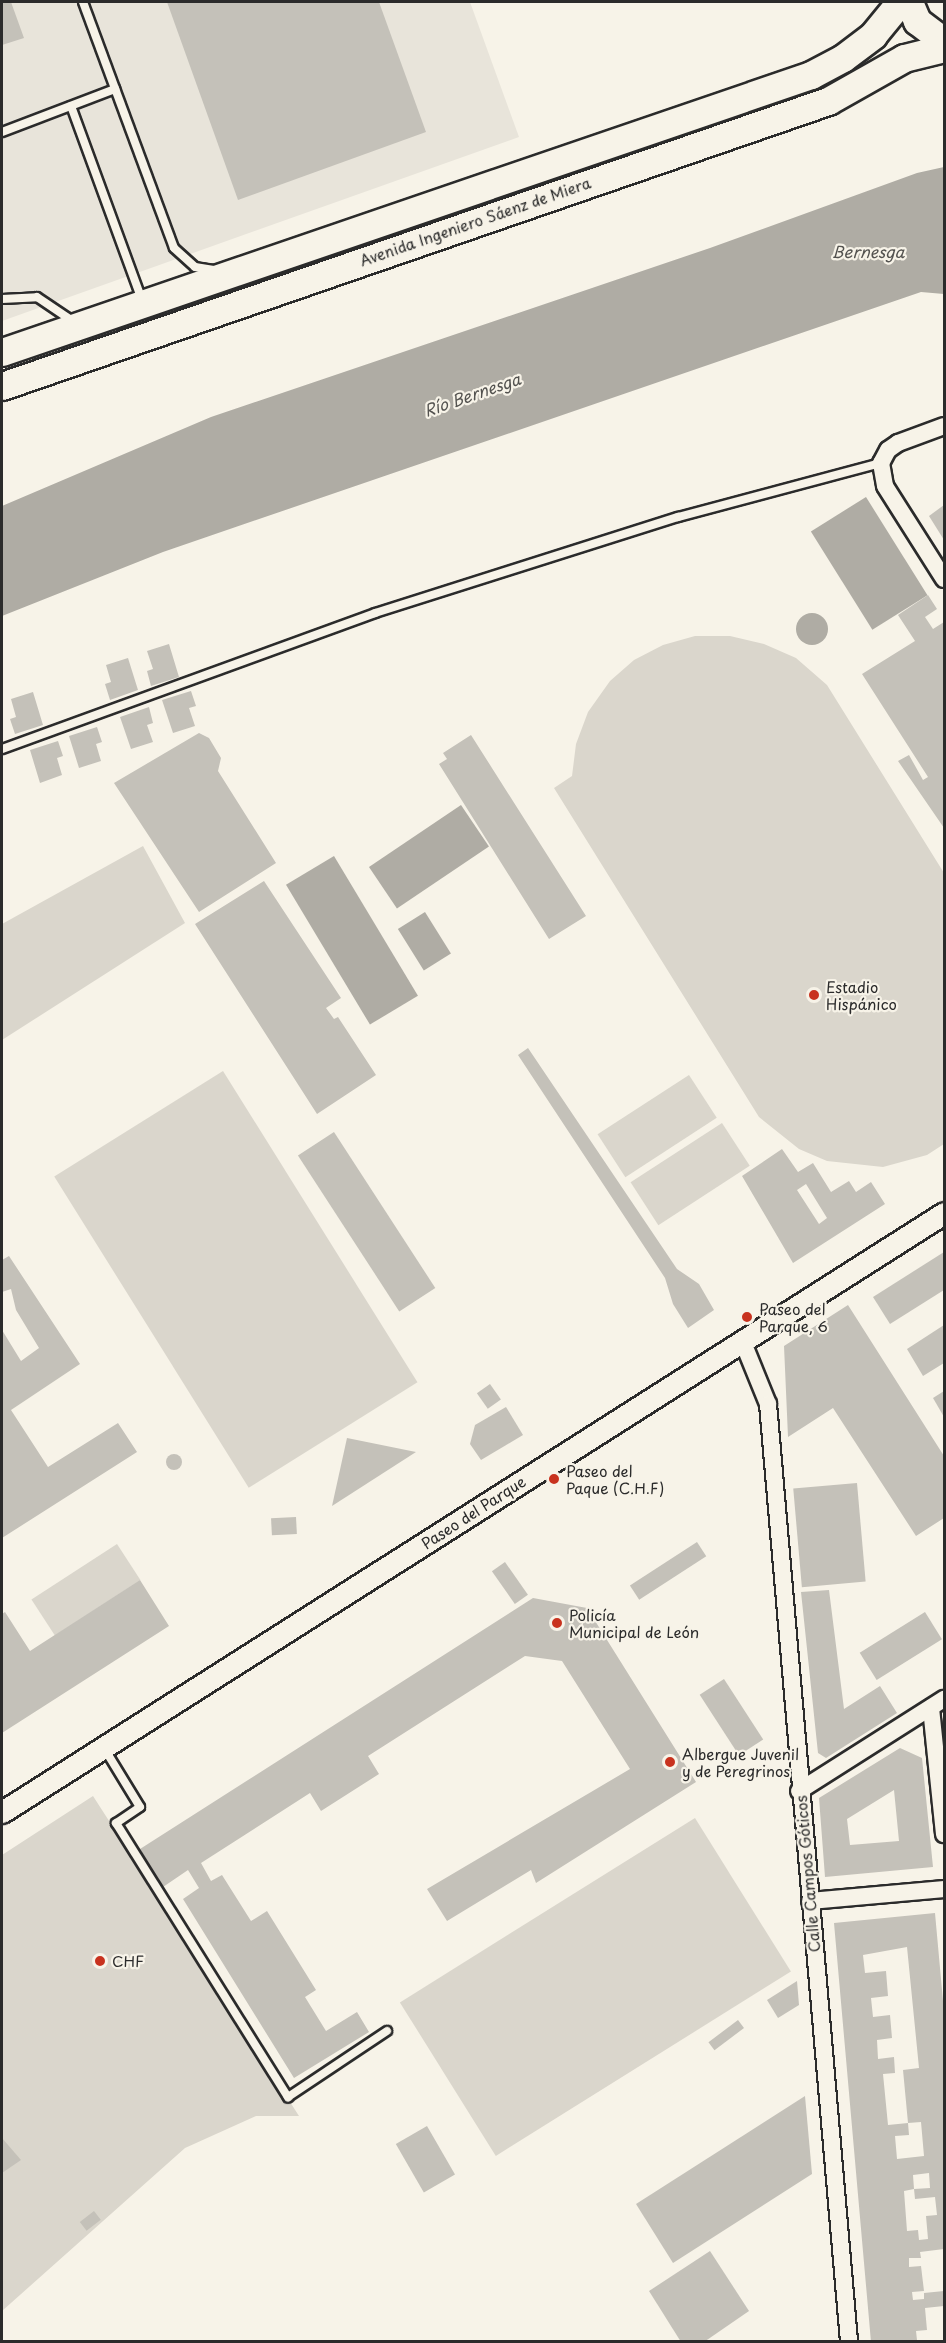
<!DOCTYPE html>
<meta charset="utf-8">
<style>
body{margin:0}
#map{position:relative;width:946px;height:2343px;overflow:hidden;background:#f7f3e8;font-family:"Playpen Sans",sans-serif}
div>[style]{position:absolute}
.built>*{inset:0;background:#e8e4da}
.green>*{inset:0;background:#dad6cc;transform-origin:0 0}
.water>*{inset:0;background:#afaca4;transform-origin:0 0}
.round{border-radius:50%}
.building>*{inset:0;background:#c4c1b9;transform-origin:0 0}
.roads{filter:drop-shadow(2px 0 #2b2b2b) drop-shadow(-2px 0 #2b2b2b) drop-shadow(0 2px #2b2b2b) drop-shadow(0 -2px #2b2b2b)}
.service>*{height:8px;margin:-4px;padding:0 4px;transform-origin:4px;border-radius:4px;background:#f7f3e8}
.minor>*{height:16px;margin:-8px;padding:0 8px;transform-origin:8px;border-radius:8px;background:#f7f3e8}
.tertiary>*{height:21px;margin:-10.5px;padding:0 10.5px;transform-origin:10.5px;border-radius:10.5px;background:#f7f3e8}
.primary>*{height:27px;margin:-13.5px;padding:0 13.5px;transform-origin:13.5px;border-radius:13.5px;background:#f7f3e8}
.dots>*{width:16px;height:16px;translate:-50% -50%;box-sizing:border-box;border:3px solid #f7f3e8;border-radius:50%}
span{translate:-50% -50%;white-space:nowrap;text-align:center;line-height:1.15;-webkit-text-stroke:4.5px #f7f3e8;paint-order:stroke}
.street-label{font-size:15px;color:#2b2b2b}
.poi-label{font-size:15px;color:#2b2b2b}
.left{translate:0 -50%;text-align:left}
.water-label{font-size:16px;color:#53524f;font-style:italic}
.frame{position:absolute;inset:0;border:3px solid #2b2b2b;pointer-events:none}
</style>
<div id="map">
<div class="built">
<i style="clip-path:polygon(2px 2px,470px 2px,519px 137px,2px 321px)"></i>
</div>
<div class="green">
<i style="clip-path:polygon(695px 636px,730px 636px,764px 644px,796px 658px,827px 685px,944px 873px,944px 1144px,927px 1155px,883px 1167px,827px 1161px,799px 1149px,759px 1117px,554px 788px,572px 776px,576px 744px,588px 712px,610px 681px,634px 660px,663px 645px)"></i>
<i style="clip-path:polygon(143px 846px,185px 923px,2px 1040px,2px 924px)"></i>
<i style="left:223px;top:1071px;width:367px;height:199px;rotate:58deg"></i>
<i style="left:689px;top:1075px;width:51px;height:109px;rotate:57deg"></i>
<i style="left:722px;top:1123px;width:51px;height:109px;rotate:57deg"></i>
<i style="left:117px;top:1544px;width:43px;height:102px;rotate:57deg"></i>
<i style="clip-path:polygon(93px 1796px,299px 2116px,256px 2116px,185px 2148px,2px 2311px,2px 1855px)"></i>
<i style="left:695px;top:1818px;width:181px;height:348px;rotate:58deg"></i>
</div>
<div class="water">
<i style="clip-path:polygon(944px 167px,944px 294px,921px 292px,163px 552px,2px 616px,2px 506px,211px 417px,710px 248px,917px 173px)"></i>
<i style="left:866px;top:497px;width:116px;height:65px;rotate:58deg"></i>
<i class="round" style="left:796px;top:613px;width:32px;height:32px"></i>
<i style="left:461px;top:805px;width:50px;height:111px;rotate:56deg"></i>
<i style="left:334px;top:856px;width:163px;height:56px;rotate:59deg"></i>
<i style="left:425px;top:912px;width:49px;height:32px;rotate:58deg"></i>
</div>
<div class="building">
<i style="clip-path:polygon(2px 2px,11px 2px,24px 38px,2px 45px)"></i>
<i style="clip-path:polygon(167px 2px,379px 2px,426px 132px,238px 200px)"></i>
<i style="clip-path:polygon(944px 505px,944px 540px,929px 516px)"></i>
<i style="clip-path:polygon(928px 595px,937px 609px,925px 617px,933px 629px,944px 622px,944px 828px,898px 761px,909px 755px,923px 780px,928px 777px,862px 674px,915px 641px,898px 615px)"></i>
<i style="clip-path:polygon(169px 644px,179px 677px,151px 686px,147px 671px,153px 669px,147px 651px)"></i>
<i style="clip-path:polygon(128px 658px,138px 690px,110px 700px,105px 684px,111px 682px,106px 665px)"></i>
<i style="clip-path:polygon(191px 691px,196px 706px,189px 708px,195px 726px,173px 733px,162px 700px)"></i>
<i style="clip-path:polygon(33px 692px,43px 725px,15px 734px,10px 719px,16px 717px,11px 699px)"></i>
<i style="clip-path:polygon(149px 707px,153px 723px,147px 725px,153px 742px,131px 749px,120px 717px)"></i>
<i style="clip-path:polygon(97px 727px,102px 742px,96px 744px,101px 761px,79px 768px,69px 736px)"></i>
<i style="clip-path:polygon(199px 733px,209px 738px,221px 758px,218px 771px,276px 863px,199px 912px,114px 783px)"></i>
<i style="clip-path:polygon(471px 735px,586px 916px,549px 939px,439px 764px,447px 759px,443px 753px)"></i>
<i style="clip-path:polygon(58px 741px,63px 756px,57px 758px,62px 775px,40px 783px,30px 750px)"></i>
<i style="clip-path:polygon(264px 881px,341px 998px,326px 1008px,334px 1019px,338px 1017px,376px 1075px,317px 1114px,195px 924px)"></i>
<i style="clip-path:polygon(528px 1048px,677px 1269px,699px 1284px,714px 1310px,688px 1328px,673px 1304px,665px 1278px,518px 1055px)"></i>
<i style="left:334px;top:1132px;width:186px;height:43px;rotate:57deg"></i>
<i style="clip-path:polygon(evenodd,782px 1149px,798px 1172px,813px 1163px,831px 1192px,849px 1181px,856px 1192px,871px 1182px,885px 1204px,793px 1263px,742px 1176px,782px 1149px,806px 1184px,827px 1218px,819px 1224px,797px 1190px,806px 1184px)"></i>
<i style="clip-path:polygon(944px 1252px,944px 1290px,890px 1324px,873px 1297px)"></i>
<i style="clip-path:polygon(9px 1256px,80px 1364px,11px 1410px,48px 1467px,118px 1423px,137px 1452px,2px 1538px,2px 1330px,21px 1361px,39px 1348px,16px 1310px,11px 1289px,2px 1292px,2px 1260px)"></i>
<i style="clip-path:polygon(848px 1305px,944px 1456px,944px 1518px,916px 1536px,833px 1408px,788px 1437px,784px 1346px)"></i>
<i style="clip-path:polygon(944px 1325px,944px 1363px,923px 1376px,907px 1349px)"></i>
<i style="left:490px;top:1384px;width:19px;height:16px;rotate:55deg"></i>
<i style="clip-path:polygon(944px 1391px,944px 1417px,933px 1398px)"></i>
<i style="clip-path:polygon(506px 1407px,523px 1435px,481px 1460px,470px 1444px,475px 1425px)"></i>
<i style="clip-path:polygon(347px 1438px,416px 1452px,332px 1506px)"></i>
<i class="round" style="left:166px;top:1454px;width:16px;height:16px"></i>
<i style="left:857px;top:1483px;width:99px;height:64px;rotate:85deg"></i>
<i style="left:296px;top:1517px;width:17px;height:25px;rotate:87deg"></i>
<i style="left:697px;top:1542px;width:17px;height:80px;rotate:57deg"></i>
<i style="left:505px;top:1562px;width:40px;height:16px;rotate:55deg"></i>
<i style="clip-path:polygon(140px 1580px,169px 1626px,2px 1733px,2px 1614px,5px 1612px,30px 1651px)"></i>
<i style="clip-path:polygon(829px 1590px,844px 1709px,880px 1686px,897px 1713px,826px 1758px,818px 1753px,801px 1592px)"></i>
<i style="clip-path:polygon(533px 1598px,587px 1608px,696px 1782px,536px 1883px,531px 1870px,447px 1921px,427px 1889px,630px 1769px,562px 1661px,525px 1656px,368px 1756px,379px 1774px,321px 1811px,310px 1793px,201px 1863px,211px 1881px,222px 1875px,251px 1921px,267px 1911px,316px 1990px,305px 1997px,326px 2031px,357px 2012px,369px 2032px,294px 2078px,183px 1899px,199px 1888px,188px 1870px,163px 1887px,140px 1849px)"></i>
<i style="left:925px;top:1612px;width:32px;height:77px;rotate:58deg"></i>
<i style="left:724px;top:1679px;width:72px;height:29px;rotate:57deg"></i>
<i style="clip-path:polygon(evenodd,900px 1748px,922px 1758px,933px 1867px,825px 1877px,819px 1798px,900px 1748px,894px 1790px,899px 1841px,850px 1845px,847px 1819px,894px 1790px)"></i>
<i style="clip-path:polygon(evenodd,935px 1913px,944px 2012px,944px 2249px,920px 2252px,921px 2258px,909px 2258px,909px 2267px,921px 2266px,924px 2291px,912px 2292px,913px 2300px,924px 2299px,924px 2293px,944px 2291px,944px 2306px,925px 2308px,927px 2330px,916px 2331px,917px 2340px,871px 2342px,834px 1923px,935px 1913px,907px 1947px,919px 2068px,903px 2070px,908px 2123px,888px 2125px,883px 2074px,895px 2073px,894px 2057px,878px 2059px,877px 2040px,892px 2038px,890px 2015px,873px 2017px,871px 1998px,888px 1996px,886px 1971px,865px 1973px,863px 1955px,907px 1947px,935px 1913px,921px 2122px,924px 2156px,897px 2159px,895px 2136px,909px 2135px,908px 2123px,921px 2122px,935px 1913px,929px 2173px,930px 2188px,914px 2189px,915px 2199px,935px 2197px,937px 2215px,926px 2216px,928px 2239px,919px 2240px,918px 2230px,907px 2231px,904px 2191px,914px 2189px,913px 2175px,929px 2173px)"></i>
<i style="clip-path:polygon(797px 1981px,799px 2005px,778px 2018px,767px 2000px)"></i>
<i style="left:738px;top:2020px;width:10px;height:37px;rotate:53deg"></i>
<i style="clip-path:polygon(805px 2096px,812px 2174px,673px 2263px,636px 2204px)"></i>
<i style="left:427px;top:2126px;width:56px;height:36px;rotate:60deg"></i>
<i style="clip-path:polygon(2px 2138px,21px 2160px,2px 2173px)"></i>
<i style="left:94px;top:2211px;width:11px;height:18px;rotate:52deg"></i>
<i style="clip-path:polygon(710px 2251px,749px 2311px,704px 2342px,681px 2342px,649px 2291px)"></i>
</div>
<div class="roads">
<div class="service">
<i style="left:83px;top:2px;width:262px;rotate:69.7deg"></i>
<i style="left:174px;top:248px;width:28px;rotate:42deg"></i>
<i style="left:195px;top:267px;width:19px;rotate:9deg"></i>
<i style="left:71px;top:106px;width:207px;rotate:69.9deg"></i>
<i style="left:2px;top:132px;width:121px;rotate:-20.8deg"></i>
<i style="left:2px;top:299px;width:35px;rotate:-3deg"></i>
<i style="left:37px;top:297px;width:45px;rotate:34deg"></i>
<i style="left:2px;top:749px;width:397px;rotate:-20deg"></i>
<i style="left:375px;top:613px;width:318px;rotate:-17.6deg"></i>
<i style="left:678px;top:517px;width:210px;rotate:-14.9deg"></i>
<i style="left:104px;top:1748px;width:69px;rotate:58.6deg"></i>
<i style="left:140px;top:1807px;width:29px;rotate:146deg"></i>
<i style="left:116px;top:1823px;width:324px;rotate:57.9deg"></i>
<i style="left:288px;top:2097px;width:119px;rotate:-33.7deg"></i>
</div>
<div class="minor">
<i style="left:944px;top:426px;width:49px;rotate:159.7deg"></i>
<i style="left:898px;top:443px;width:12px;rotate:145deg"></i>
<i style="left:888px;top:450px;width:15px;rotate:118deg"></i>
<i style="left:881px;top:463px;width:23px;rotate:80deg"></i>
<i style="left:885px;top:486px;width:110px;rotate:57.6deg"></i>
<i style="left:742px;top:1340px;width:69px;rotate:67.9deg"></i>
<i style="left:768px;top:1404px;width:941px;rotate:85.06deg"></i>
<i style="left:931px;top:1708px;width:127px;rotate:84.1deg"></i>
<i style="left:799px;top:1791px;width:172px;rotate:-32.4deg"></i>
<i style="left:810px;top:1901px;width:135px;rotate:-5.1deg"></i>
</div>
<div class="tertiary">
<i style="left:2px;top:1812px;width:1116px;rotate:-32.45deg"></i>
</div>
<div class="primary">
<i style="left:909px;top:2px;width:21px;rotate:67deg"></i>
<i style="left:917px;top:21px;width:34px;rotate:37deg"></i>
<i style="left:2px;top:352px;width:855px;rotate:-18.9deg"></i>
<i style="left:811px;top:75px;width:36px;rotate:-28deg"></i>
<i style="left:843px;top:58px;width:38px;rotate:-37deg"></i>
<i style="left:873px;top:35px;width:43px;rotate:-50.7deg"></i>
<i style="left:2px;top:386px;width:874px;rotate:-19.04deg"></i>
<i style="left:828px;top:101px;width:87px;rotate:-29.5deg"></i>
<i style="left:904px;top:58px;width:41px;rotate:-14deg"></i>
</div>
</div>
<div class="dots">
<i style="left:814px;top:995px;background:#c8321e"></i>
<i style="left:747px;top:1317px;background:#c8321e"></i>
<i style="left:554px;top:1479px;background:#c8321e"></i>
<i style="left:557px;top:1623px;background:#c8321e"></i>
<i style="left:670px;top:1762px;background:#c8321e"></i>
<i style="left:100px;top:1961px;background:#c8321e"></i>
</div>
<div class="street-label">
<span style="left:475px;top:221px;rotate:-19deg">Avenida Ingeniero Sáenz de Miera</span>
<span style="left:473px;top:1512px;rotate:-33deg">Paseo del Parque</span>
<span style="left:807px;top:1874px;rotate:-95deg">Calle Campos Góticos</span>
</div>
<div class="poi-label">
<span class="left" style="left:826px;top:995px">Estadio<br>Hispánico</span>
<span class="left" style="left:759px;top:1317px">Paseo del<br>Parque, 6</span>
<span class="left" style="left:566px;top:1479px">Paseo del<br>Paque (C.H.F)</span>
<span class="left" style="left:569px;top:1623px">Policía<br>Municipal de León</span>
<span class="left" style="left:682px;top:1762px">Albergue Juvenil<br>y de Peregrinos</span>
<span class="left" style="left:112px;top:1961px">CHF</span>
</div>
<div class="water-label">
<span style="left:868px;top:251px">Bernesga</span>
<span style="left:472px;top:394px;rotate:-19deg">Río Bernesga</span>
</div>
<div class="frame"></div>
</div>
